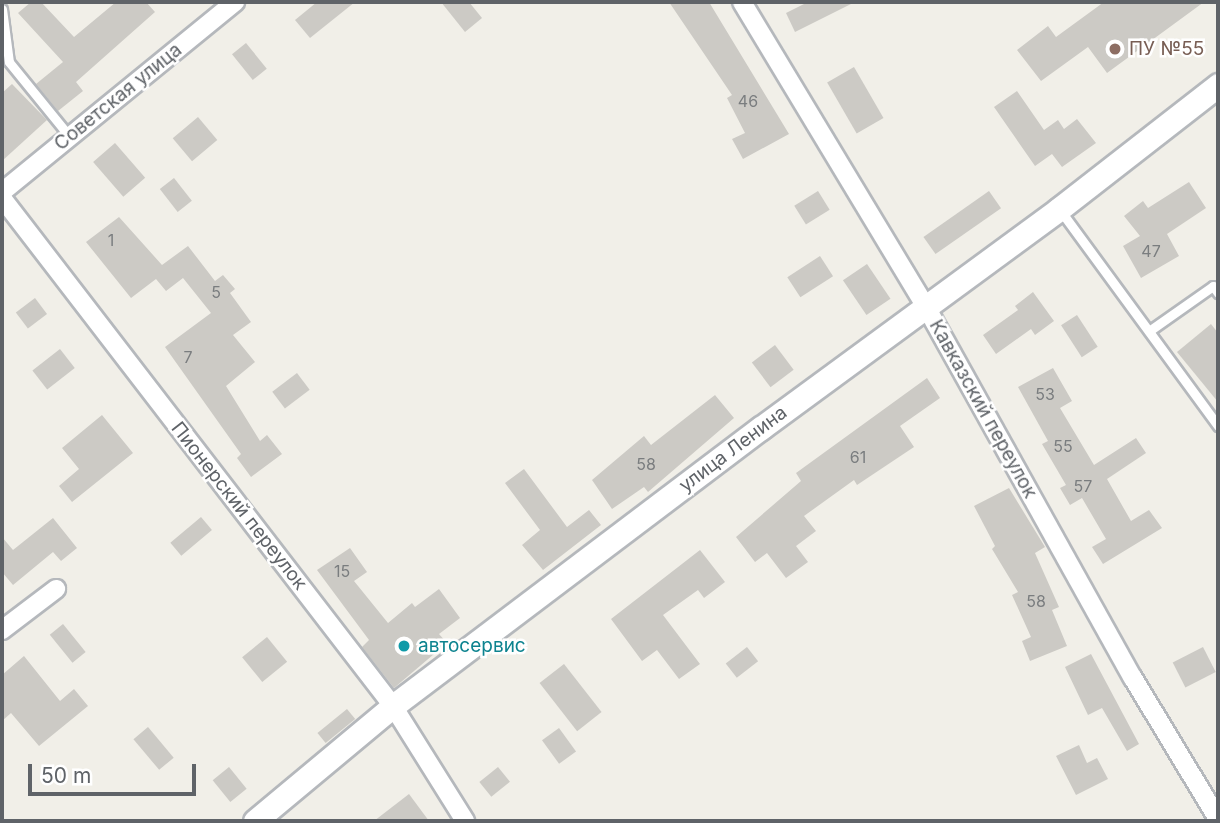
<!DOCTYPE html>
<meta charset="utf-8">
<style>
body{margin:0}
#map{position:relative;width:1220px;height:823px;overflow:hidden;background:#f1efe8;font-family:Inter,sans-serif}
div>[style]{position:absolute}
.building>*{inset:0;background:#cccac5;transform-origin:0 0}
.roads{filter:drop-shadow(2px 0 #b5b8bc) drop-shadow(-2px 0 #b5b8bc) drop-shadow(0 2px #b5b8bc) drop-shadow(0 -2px #b5b8bc)}
.service>*{height:9px;margin:-4.5px;padding:0 4.5px;transform-origin:4.5px;border-radius:4.5px;background:#fff}
.minor>*{height:18px;margin:-9px;padding:0 9px;transform-origin:9px;border-radius:9px;background:#fff}
.tertiary>*{height:23px;margin:-11.5px;padding:0 11.5px;transform-origin:11.5px;border-radius:11.5px;background:#fff}
.dots>*{width:19px;height:19px;translate:-50% -50%;box-sizing:border-box;border:4px solid #fff;border-radius:50%}
span{translate:-50% -50%;white-space:nowrap;text-align:center;line-height:1.15;-webkit-text-stroke:5px #fff;paint-order:stroke}
.number-label{font-size:16px;color:#7a7d7f}
.number-label span{-webkit-text-stroke-width:0}
.education-label{font-size:19px;color:#785e54}
.left{translate:0 -50%;text-align:left}
.street-label{font-size:19px;color:#5f6368}
.culture-label{font-size:19px;color:#0d838f}
.frame{position:absolute;inset:0;border:4px solid #5f6368;pointer-events:none}
.scale{position:absolute;left:28px;top:764px;width:168px;height:32px;box-sizing:border-box;border:4px solid #5f6368;border-top:0;padding-left:9px;font-size:21px;line-height:24px;white-space:nowrap;color:#5f6368;-webkit-text-stroke:5px #fff;paint-order:stroke}
</style>
<div id="map">
<div class="building">
<i style="clip-path:polygon(31px 2px,41px 2px,74px 37px,116px 2px,146px 2px,155px 12px,76px 82px,83px 91px,58px 111px,36px 84px,63px 62px,18px 13px)"></i>
<i style="clip-path:polygon(317px 2px,355px 2px,310px 38px,295px 20px)"></i>
<i style="clip-path:polygon(441px 2px,469px 2px,482px 18px,465px 32px)"></i>
<i style="clip-path:polygon(669px 2px,709px 2px,789px 134px,743px 159px,732px 139px,745px 133px,727px 98px,732px 95px)"></i>
<i style="clip-path:polygon(808px 2px,855px 2px,795px 32px,786px 13px)"></i>
<i style="clip-path:polygon(1104px 2px,1204px 2px,1107px 73px,1088px 47px,1041px 81px,1017px 50px,1048px 26px,1056px 37px)"></i>
<i style="left:246px;top:43px;width:33px;height:18px;rotate:51deg"></i>
<i style="left:854px;top:67px;width:59px;height:31px;rotate:60deg"></i>
<i style="clip-path:polygon(12px 84px,47px 120px,2px 161px,2px 93px)"></i>
<i style="clip-path:polygon(1017px 91px,1044px 130px,1058px 120px,1064px 129px,1077px 119px,1096px 143px,1062px 167px,1052px 154px,1035px 166px,994px 107px)"></i>
<i style="left:198px;top:117px;width:30px;height:33px;rotate:50deg"></i>
<i style="left:115px;top:143px;width:46px;height:29px;rotate:49deg"></i>
<i style="left:174px;top:178px;width:29px;height:18px;rotate:52deg"></i>
<i style="clip-path:polygon(1189px 182px,1206px 208px,1167px 234px,1179px 256px,1141px 278px,1123px 246px,1140px 236px,1124px 216px,1143px 201px,1148px 208px)"></i>
<i style="left:818px;top:191px;width:22px;height:28px;rotate:58deg"></i>
<i style="left:989px;top:191px;width:21px;height:80px;rotate:55deg"></i>
<i style="clip-path:polygon(119px 217px,162px 265px,188px 246px,215px 281px,223px 275px,235px 289px,230px 293px,251px 322px,233px 335px,255px 362px,226px 386px,260px 441px,267px 435px,282px 454px,251px 477px,237px 458px,241px 454px,165px 347px,211px 313px,183px 278px,166px 291px,156px 279px,131px 298px,86px 242px)"></i>
<i style="left:820px;top:256px;width:24px;height:39px;rotate:57deg"></i>
<i style="left:867px;top:264px;width:42px;height:29px;rotate:56deg"></i>
<i style="clip-path:polygon(1033px 292px,1054px 321px,1035px 335px,1031px 329px,996px 354px,983px 335px,1018px 310px,1015px 306px)"></i>
<i style="left:35px;top:298px;width:20px;height:24px;rotate:53deg"></i>
<i style="left:1077px;top:315px;width:38px;height:19px;rotate:57deg"></i>
<i style="clip-path:polygon(1211px 324px,1218px 333px,1218px 402px,1177px 352px)"></i>
<i style="left:775px;top:345px;width:31px;height:29px;rotate:53deg"></i>
<i style="left:60px;top:349px;width:24px;height:35px;rotate:52deg"></i>
<i style="clip-path:polygon(1053px 368px,1072px 401px,1060px 408px,1094px 465px,1136px 438px,1146px 453px,1107px 479px,1131px 521px,1149px 510px,1162px 528px,1103px 564px,1092px 547px,1106px 539px,1082px 498px,1070px 505px,1060px 488px,1066px 485px,1042px 444px,1048px 441px,1018px 387px)"></i>
<i style="left:297px;top:373px;width:21px;height:31px;rotate:53deg"></i>
<i style="clip-path:polygon(927px 378px,940px 398px,900px 426px,914px 447px,857px 485px,854px 480px,804px 516px,816px 531px,796px 546px,808px 562px,786px 578px,767px 553px,755px 562px,736px 537px,801px 481px,796px 473px)"></i>
<i style="clip-path:polygon(715px 395px,734px 418px,648px 492px,644px 487px,612px 509px,592px 480px,644px 436px,651px 445px)"></i>
<i style="clip-path:polygon(102px 415px,133px 453px,72px 502px,59px 486px,79px 469px,62px 448px)"></i>
<i style="clip-path:polygon(524px 469px,567px 527px,589px 510px,601px 525px,543px 570px,522px 545px,540px 530px,505px 483px)"></i>
<i style="clip-path:polygon(1009px 488px,1045px 547px,1035px 553px,1059px 607px,1052px 610px,1067px 646px,1030px 661px,1022px 641px,1031px 637px,1012px 595px,1018px 592px,992px 549px,995px 546px,974px 506px)"></i>
<i style="left:201px;top:517px;width:17px;height:40px;rotate:50deg"></i>
<i style="clip-path:polygon(53px 518px,77px 548px,61px 561px,53px 552px,13px 585px,2px 572px,2px 537px,13px 550px)"></i>
<i style="clip-path:polygon(350px 548px,367px 572px,354px 581px,388px 623px,412px 603px,415px 607px,439px 589px,460px 618px,439px 634px,447px 643px,394px 688px,362px 647px,369px 640px,317px 570px)"></i>
<i style="clip-path:polygon(700px 550px,725px 582px,704px 598px,698px 590px,663px 615px,700px 664px,679px 679px,657px 650px,642px 661px,611px 619px)"></i>
<i style="left:63px;top:624px;width:36px;height:17px;rotate:51deg"></i>
<i style="left:267px;top:637px;width:32px;height:32px;rotate:51deg"></i>
<i style="left:747px;top:647px;width:18px;height:27px;rotate:52deg"></i>
<i style="left:1203px;top:647px;width:28px;height:34px;rotate:63deg"></i>
<i style="clip-path:polygon(1091px 654px,1139px 744px,1127px 751px,1102px 708px,1088px 715px,1065px 667px)"></i>
<i style="clip-path:polygon(24px 656px,60px 701px,74px 689px,88px 706px,39px 746px,11px 713px,2px 721px,2px 675px)"></i>
<i style="left:564px;top:664px;width:61px;height:31px;rotate:52deg"></i>
<i style="left:347px;top:709px;width:13px;height:38px;rotate:51deg"></i>
<i style="left:148px;top:727px;width:40px;height:19px;rotate:50deg"></i>
<i style="left:559px;top:728px;width:29px;height:21px;rotate:54deg"></i>
<i style="clip-path:polygon(1079px 745px,1087px 763px,1097px 758px,1108px 779px,1076px 795px,1056px 756px)"></i>
<i style="left:229px;top:767px;width:28px;height:21px;rotate:51deg"></i>
<i style="left:498px;top:767px;width:19px;height:24px;rotate:51deg"></i>
<i style="clip-path:polygon(409px 794px,429px 821px,374px 821px)"></i>
</div>
<div class="roads">
<div class="service">
<i style="left:2px;top:9px;width:53px;rotate:82.5deg"></i>
<i style="left:9px;top:62px;width:97px;rotate:50.9deg"></i>
<i style="left:1060px;top:210px;width:268px;rotate:53.8deg"></i>
<i style="left:1149px;top:331px;width:78px;rotate:-35.1deg"></i>
<i style="left:1213px;top:286px;width:9px;rotate:54deg"></i>
</div>
<div class="minor">
<i style="left:742px;top:2px;width:354px;rotate:58.9deg"></i>
<i style="left:925px;top:305px;width:427px;rotate:60.9deg"></i>
<i style="left:1133px;top:678px;width:165px;rotate:58.9deg"></i>
<i style="left:2px;top:192px;width:301px;rotate:-39.2deg"></i>
<i style="left:2px;top:198px;width:641px;rotate:52.42deg"></i>
<i style="left:393px;top:706px;width:136px;rotate:57.9deg"></i>
<i style="left:2px;top:630px;width:68px;rotate:-37.2deg"></i>
</div>
<div class="tertiary">
<i style="left:255px;top:821px;width:180px;rotate:-39.8deg"></i>
<i style="left:393px;top:706px;width:461px;rotate:-37.1deg"></i>
<i style="left:761px;top:428px;width:370px;rotate:-36.3deg"></i>
<i style="left:1059px;top:209px;width:202px;rotate:-37.9deg"></i>
</div>
</div>
<div class="dots">
<i style="left:1115px;top:49px;background:#8d6e63"></i>
<i style="left:404px;top:646px;background:#0f9aa8"></i>
</div>
<div class="number-label">
<span style="left:748px;top:101px">46</span>
<span style="left:111px;top:240px">1</span>
<span style="left:1151px;top:251px">47</span>
<span style="left:216px;top:292px">5</span>
<span style="left:188px;top:357px">7</span>
<span style="left:1045px;top:394px">53</span>
<span style="left:1063px;top:446px">55</span>
<span style="left:858px;top:457px">61</span>
<span style="left:646px;top:464px">58</span>
<span style="left:1083px;top:486px">57</span>
<span style="left:342px;top:571px">15</span>
<span style="left:1036px;top:601px">58</span>
</div>
<div class="education-label">
<span class="left" style="left:1129px;top:49px">ПУ №55</span>
</div>
<div class="street-label">
<span style="left:118px;top:97px;rotate:-39deg">Советская улица</span>
<span style="left:983px;top:409px;rotate:61deg">Кавказский переулок</span>
<span style="left:733px;top:449px;rotate:-37deg">улица Ленина</span>
<span style="left:239px;top:506px;rotate:52deg">Пионерский переулок</span>
</div>
<div class="culture-label">
<span class="left" style="left:418px;top:646px">автосервис</span>
</div>
<div class="frame"></div>
<div class="scale">50 m</div>
</div>
